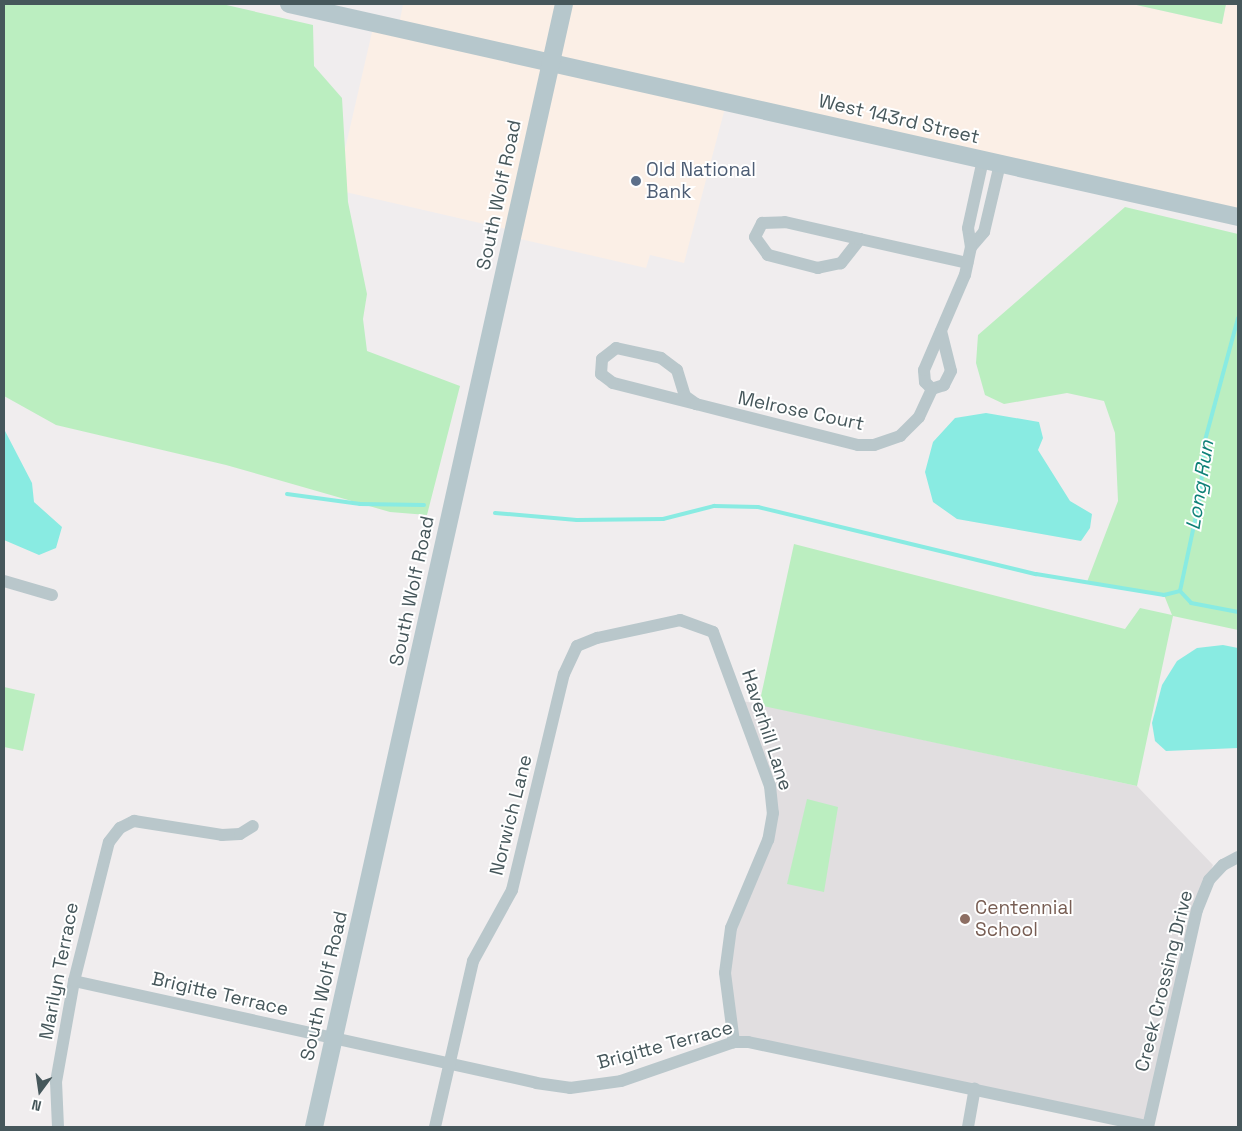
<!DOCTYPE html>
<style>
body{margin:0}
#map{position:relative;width:1242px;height:1131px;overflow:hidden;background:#f0edee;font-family:"Space Grotesk",sans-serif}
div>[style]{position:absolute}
.commercial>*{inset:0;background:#fbefe6;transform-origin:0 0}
.education>*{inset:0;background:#e1dee0}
.green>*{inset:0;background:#bbeec0}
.water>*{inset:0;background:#89ebe2}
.stream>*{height:4px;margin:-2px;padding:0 2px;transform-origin:2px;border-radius:2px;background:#89ebe2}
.street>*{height:12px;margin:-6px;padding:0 6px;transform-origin:6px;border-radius:6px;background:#b9c7cb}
.secondary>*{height:18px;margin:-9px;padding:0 9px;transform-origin:9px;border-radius:9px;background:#b6c7cc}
.dots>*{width:14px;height:14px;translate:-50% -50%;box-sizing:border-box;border:2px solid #fff;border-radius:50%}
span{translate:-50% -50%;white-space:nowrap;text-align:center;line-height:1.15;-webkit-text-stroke:4px #fff;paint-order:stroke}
.street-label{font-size:19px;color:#46575b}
.service-label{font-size:19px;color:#4e5e75}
.left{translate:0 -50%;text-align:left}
.education-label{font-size:19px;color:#785e54}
.water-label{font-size:20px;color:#0e8177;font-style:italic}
.frame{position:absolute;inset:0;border:5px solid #46575b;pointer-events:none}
.north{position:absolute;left:15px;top:1066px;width:50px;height:50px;-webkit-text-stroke:4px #fff;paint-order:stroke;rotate:194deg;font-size:14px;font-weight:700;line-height:20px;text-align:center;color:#46575b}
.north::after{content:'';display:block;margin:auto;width:18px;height:22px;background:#46575b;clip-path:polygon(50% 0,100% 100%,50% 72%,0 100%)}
</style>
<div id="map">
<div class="commercial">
<i style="clip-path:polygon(403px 4px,559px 4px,547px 58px,399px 25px)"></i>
<i style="clip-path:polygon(568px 4px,1132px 4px,1222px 24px,1226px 4px,1238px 4px,1238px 213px,556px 60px)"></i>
<i style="left:373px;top:28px;width:176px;height:166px;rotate:13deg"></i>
<i style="clip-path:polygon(554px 68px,725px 108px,684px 263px,650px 255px,646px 268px,516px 238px)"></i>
</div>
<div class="education">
<i style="clip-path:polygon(743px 701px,1137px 786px,1213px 865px,1194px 908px,1147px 1122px,736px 1039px,729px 997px,733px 929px,776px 813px)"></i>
</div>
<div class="green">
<i style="clip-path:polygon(4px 4px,222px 4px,313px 25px,314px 66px,342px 98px,348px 202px,367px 294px,363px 319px,367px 351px,460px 386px,427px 515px,390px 512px,226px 465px,56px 425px,4px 396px)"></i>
<i style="clip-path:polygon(1132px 4px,1226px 4px,1222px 24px)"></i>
<i style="clip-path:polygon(1125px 207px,1238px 234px,1238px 630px,1173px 616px,1137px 786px,759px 705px,794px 544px,1125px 629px,1140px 608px,1172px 615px,1164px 595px,1087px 582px,1118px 501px,1115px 433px,1104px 401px,1067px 393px,1004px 404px,985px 395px,976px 363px,978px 335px)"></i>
<i style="clip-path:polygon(4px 687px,35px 694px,23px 751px,4px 747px)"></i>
<i style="clip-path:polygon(807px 799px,838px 807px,824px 892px,787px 884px)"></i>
</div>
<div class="water">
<i style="clip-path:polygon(986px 413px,1039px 422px,1043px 438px,1038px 450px,1070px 501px,1092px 514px,1090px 528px,1081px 541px,957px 519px,933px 502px,925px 472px,933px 442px,955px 418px)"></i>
<i style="clip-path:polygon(4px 429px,32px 483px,34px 502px,62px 527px,56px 548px,39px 555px,4px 540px)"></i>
<i style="clip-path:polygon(1223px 645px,1238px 648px,1238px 748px,1166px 751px,1155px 741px,1152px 723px,1162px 685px,1177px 661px,1197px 648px)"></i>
</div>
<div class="stream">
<i style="left:1238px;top:318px;width:126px;rotate:105.1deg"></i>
<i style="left:1205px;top:440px;width:57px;rotate:95deg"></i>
<i style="left:1200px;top:497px;width:96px;rotate:102deg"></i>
<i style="left:1180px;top:591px;width:16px;rotate:47deg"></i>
<i style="left:1191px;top:603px;width:48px;rotate:10.8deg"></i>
<i style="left:287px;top:494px;width:74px;rotate:7.8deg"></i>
<i style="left:360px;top:504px;width:64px;rotate:0.9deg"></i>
<i style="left:495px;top:513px;width:82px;rotate:4.9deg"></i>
<i style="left:577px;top:520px;width:86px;rotate:-0.7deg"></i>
<i style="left:663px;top:519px;width:53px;rotate:-14.3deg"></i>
<i style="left:714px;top:506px;width:44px;rotate:1.3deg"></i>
<i style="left:758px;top:507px;width:286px;rotate:13.6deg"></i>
<i style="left:1036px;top:574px;width:130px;rotate:9.3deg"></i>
<i style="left:1164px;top:595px;width:16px;rotate:-14deg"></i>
</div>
<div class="street">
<i style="left:860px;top:239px;width:31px;rotate:128deg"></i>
<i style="left:841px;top:263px;width:24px;rotate:168deg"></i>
<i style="left:818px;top:268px;width:52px;rotate:-165.4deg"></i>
<i style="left:768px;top:255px;width:22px;rotate:-126deg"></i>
<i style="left:755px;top:237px;width:16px;rotate:-63deg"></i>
<i style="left:762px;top:223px;width:23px;rotate:-2deg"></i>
<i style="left:785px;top:222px;width:77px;rotate:12.8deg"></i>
<i style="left:860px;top:239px;width:110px;rotate:12.6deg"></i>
<i style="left:971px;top:247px;width:20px;rotate:-49deg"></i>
<i style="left:984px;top:232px;width:70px;rotate:-76.8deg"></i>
<i style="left:941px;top:331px;width:41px;rotate:76deg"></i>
<i style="left:951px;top:371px;width:16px;rotate:117deg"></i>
<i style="left:944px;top:385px;width:13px;rotate:162deg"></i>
<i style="left:932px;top:389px;width:10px;rotate:-135deg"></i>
<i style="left:925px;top:382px;width:12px;rotate:-95deg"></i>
<i style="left:924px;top:370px;width:103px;rotate:-66.7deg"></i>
<i style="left:965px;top:275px;width:29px;rotate:-78deg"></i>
<i style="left:971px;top:247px;width:19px;rotate:-99deg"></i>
<i style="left:968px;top:228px;width:70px;rotate:-77.6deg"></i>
<i style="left:696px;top:404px;width:86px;rotate:-165.8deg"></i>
<i style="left:613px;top:383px;width:15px;rotate:-143deg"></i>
<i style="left:601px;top:374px;width:15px;rotate:-86deg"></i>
<i style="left:602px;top:359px;width:18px;rotate:-38deg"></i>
<i style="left:616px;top:348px;width:46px;rotate:12.5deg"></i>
<i style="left:661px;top:358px;width:20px;rotate:37deg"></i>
<i style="left:677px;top:370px;width:27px;rotate:73deg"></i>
<i style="left:685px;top:396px;width:14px;rotate:36deg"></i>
<i style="left:696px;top:404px;width:167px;rotate:14.2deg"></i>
<i style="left:858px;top:445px;width:16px"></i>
<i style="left:874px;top:445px;width:28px;rotate:-19deg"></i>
<i style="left:900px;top:436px;width:27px;rotate:-45deg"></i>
<i style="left:919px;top:417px;width:31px;rotate:-65deg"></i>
<i style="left:4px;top:581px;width:50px;rotate:16.3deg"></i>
<i style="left:74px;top:981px;width:473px;rotate:12.4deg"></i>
<i style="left:536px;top:1083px;width:34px;rotate:8deg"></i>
<i style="left:570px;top:1088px;width:51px;rotate:-7.8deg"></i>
<i style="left:621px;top:1081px;width:120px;rotate:-19deg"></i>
<i style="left:734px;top:1042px;width:14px"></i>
<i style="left:748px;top:1042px;width:409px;rotate:11.9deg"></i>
<i style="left:58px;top:1127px;width:45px;rotate:-92.5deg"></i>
<i style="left:56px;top:1082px;width:103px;rotate:-79.9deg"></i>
<i style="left:74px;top:981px;width:143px;rotate:-75.9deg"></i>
<i style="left:109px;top:842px;width:18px;rotate:-52deg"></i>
<i style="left:120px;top:828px;width:16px;rotate:-27deg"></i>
<i style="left:134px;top:821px;width:89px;rotate:9deg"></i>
<i style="left:222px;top:835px;width:18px;rotate:-3deg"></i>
<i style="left:240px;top:834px;width:15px;rotate:-32deg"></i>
<i style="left:435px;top:1127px;width:170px;rotate:-77.1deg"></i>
<i style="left:473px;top:961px;width:81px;rotate:-61.2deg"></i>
<i style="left:512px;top:890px;width:222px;rotate:-76.5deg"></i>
<i style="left:564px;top:674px;width:31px;rotate:-65deg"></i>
<i style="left:577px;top:646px;width:22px;rotate:-22deg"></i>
<i style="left:597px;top:638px;width:85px;rotate:-12.2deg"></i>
<i style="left:680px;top:620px;width:35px;rotate:20deg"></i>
<i style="left:713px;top:632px;width:164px;rotate:69.7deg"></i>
<i style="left:770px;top:786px;width:27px;rotate:84deg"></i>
<i style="left:773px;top:813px;width:27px;rotate:100deg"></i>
<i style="left:768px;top:840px;width:95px;rotate:112.8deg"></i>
<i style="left:731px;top:928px;width:45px;rotate:97.6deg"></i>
<i style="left:725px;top:973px;width:70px;rotate:82.6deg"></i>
<i style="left:968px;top:1127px;width:39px;rotate:-80deg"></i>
<i style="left:1148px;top:1127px;width:222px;rotate:-77.3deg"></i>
<i style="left:1197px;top:910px;width:32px;rotate:-68deg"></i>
<i style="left:1209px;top:880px;width:21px;rotate:-47deg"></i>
<i style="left:1223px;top:865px;width:17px;rotate:-28deg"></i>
</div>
<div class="secondary">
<i style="left:289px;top:4px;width:973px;rotate:12.65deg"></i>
<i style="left:314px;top:1127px;width:1150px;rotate:-77.45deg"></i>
</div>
<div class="dots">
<i style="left:636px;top:181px;background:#5c6f8a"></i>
<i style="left:965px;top:919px;background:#8d6e63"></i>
</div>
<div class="street-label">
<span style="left:899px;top:119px;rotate:13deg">West 143rd Street</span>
<span style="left:499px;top:195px;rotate:-78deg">South Wolf Road</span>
<span style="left:801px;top:411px;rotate:12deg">Melrose Court</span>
<span style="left:412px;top:591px;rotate:-78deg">South Wolf Road</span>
<span style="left:767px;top:730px;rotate:72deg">Haverhill Lane</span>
<span style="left:511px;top:815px;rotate:-76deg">Norwich Lane</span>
<span style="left:59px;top:971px;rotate:-79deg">Marilyn Terrace</span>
<span style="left:1164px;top:981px;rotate:-76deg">Creek Crossing Drive</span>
<span style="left:324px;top:986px;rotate:-77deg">South Wolf Road</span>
<span style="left:220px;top:994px;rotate:13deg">Brigitte Terrace</span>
<span style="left:665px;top:1045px;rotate:-15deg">Brigitte Terrace</span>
</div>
<div class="service-label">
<span class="left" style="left:646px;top:181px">Old National<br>Bank</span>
</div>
<div class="education-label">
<span class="left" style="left:975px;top:919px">Centennial<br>School</span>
</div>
<div class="water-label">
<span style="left:1200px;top:485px;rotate:-81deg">Long Run</span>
</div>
<div class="frame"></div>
<div class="north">N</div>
</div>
